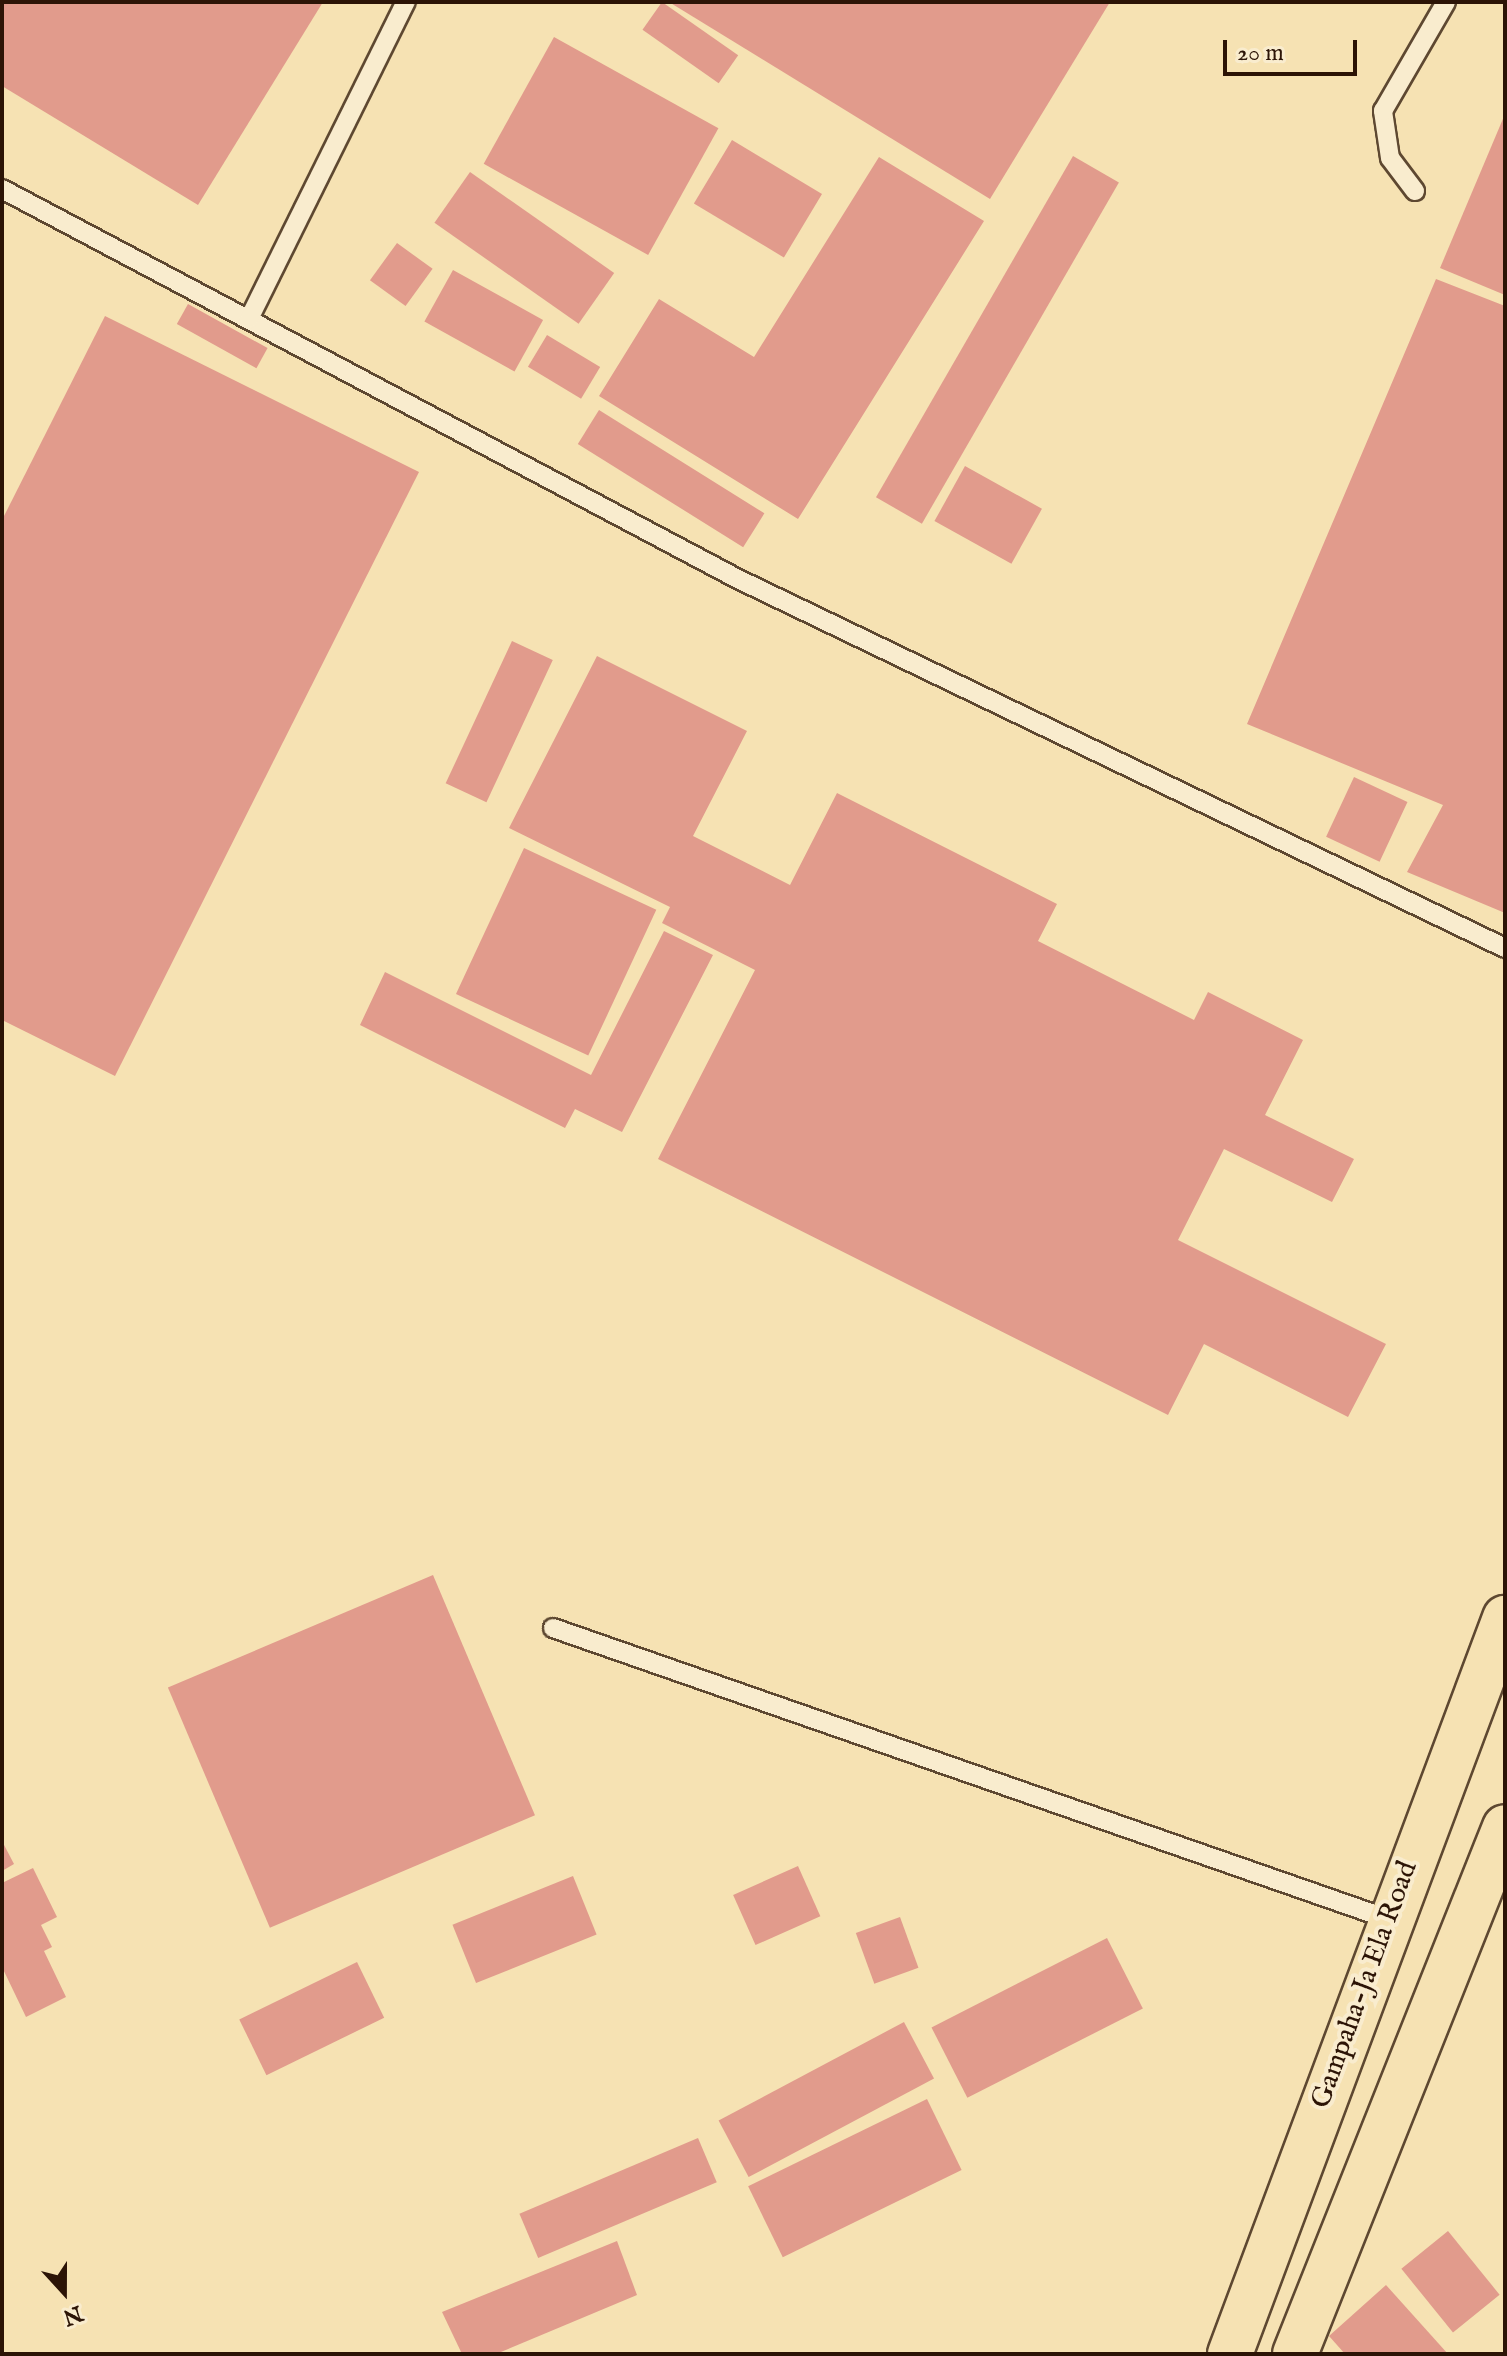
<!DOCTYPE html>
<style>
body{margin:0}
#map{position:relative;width:1507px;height:2356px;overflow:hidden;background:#f6e2b3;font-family:"IM FELL English",serif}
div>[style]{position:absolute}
.building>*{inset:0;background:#e19b8c;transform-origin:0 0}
.roads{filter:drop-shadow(2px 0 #5e4831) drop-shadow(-2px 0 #5e4831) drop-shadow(0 2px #5e4831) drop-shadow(0 -2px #5e4831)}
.service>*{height:18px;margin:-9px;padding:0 9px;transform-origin:9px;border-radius:9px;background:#f9ecce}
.trunk>*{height:44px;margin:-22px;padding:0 22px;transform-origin:22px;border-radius:22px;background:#f6e2b3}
span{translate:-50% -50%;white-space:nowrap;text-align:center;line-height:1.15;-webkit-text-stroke:8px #f9ecce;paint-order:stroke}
.street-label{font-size:28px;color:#2c1406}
.frame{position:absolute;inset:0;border:4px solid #2c1406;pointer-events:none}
.north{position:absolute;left:24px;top:2252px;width:80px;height:80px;-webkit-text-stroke:6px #f9ecce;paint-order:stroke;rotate:159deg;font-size:22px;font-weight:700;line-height:32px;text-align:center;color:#2c1406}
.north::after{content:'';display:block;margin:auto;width:28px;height:36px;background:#2c1406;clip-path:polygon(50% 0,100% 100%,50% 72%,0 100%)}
.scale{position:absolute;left:1223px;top:40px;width:134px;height:36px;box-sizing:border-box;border:4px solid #2c1406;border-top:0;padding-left:10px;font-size:24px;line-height:28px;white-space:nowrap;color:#2c1406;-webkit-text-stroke:6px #f9ecce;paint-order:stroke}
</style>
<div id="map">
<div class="building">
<i style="clip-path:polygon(2px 2px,323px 2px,198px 205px,2px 86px)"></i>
<i style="left:662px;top:2px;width:93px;height:34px;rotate:35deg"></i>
<i style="clip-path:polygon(669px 2px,1110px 2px,990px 199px)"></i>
<i style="left:554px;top:37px;width:188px;height:145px;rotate:29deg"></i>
<i style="clip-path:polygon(1505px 114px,1505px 295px,1440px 268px)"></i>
<i style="left:732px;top:140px;width:105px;height:74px;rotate:31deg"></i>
<i style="left:1073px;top:156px;width:53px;height:394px;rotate:30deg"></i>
<i style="clip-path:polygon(879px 157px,984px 221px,798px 519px,599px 396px,659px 299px,754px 357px)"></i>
<i style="left:470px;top:172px;width:176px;height:62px;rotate:35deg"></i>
<i style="left:397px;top:243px;width:44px;height:46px;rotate:36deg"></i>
<i style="left:453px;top:270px;width:103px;height:59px;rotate:29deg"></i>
<i style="clip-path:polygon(1436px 279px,1505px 306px,1505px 913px,1407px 872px,1443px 805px,1247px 724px)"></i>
<i style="left:188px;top:304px;width:91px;height:23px;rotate:29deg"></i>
<i style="clip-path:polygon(105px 316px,419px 472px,115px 1076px,2px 1020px,2px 520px)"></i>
<i style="left:547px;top:335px;width:62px;height:37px;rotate:31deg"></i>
<i style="left:599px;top:410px;width:195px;height:40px;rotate:32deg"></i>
<i style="left:965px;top:466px;width:88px;height:63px;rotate:29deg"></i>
<i style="left:512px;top:641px;width:45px;height:157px;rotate:25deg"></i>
<i style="clip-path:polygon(597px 656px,747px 731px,693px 836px,790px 885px,837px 793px,1057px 904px,1038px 941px,1194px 1020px,1208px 992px,1303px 1040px,1265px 1115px,1354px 1159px,1332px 1202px,1224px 1149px,1178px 1240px,1386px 1344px,1348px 1417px,1204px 1344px,1168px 1415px,658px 1159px,755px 970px,662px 923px,670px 907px,509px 828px)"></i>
<i style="left:1354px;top:777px;width:59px;height:66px;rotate:25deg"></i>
<i style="left:524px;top:848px;width:146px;height:161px;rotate:25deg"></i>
<i style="clip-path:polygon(664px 931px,713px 955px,622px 1132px,575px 1109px,565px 1128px,360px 1025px,385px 972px,591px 1075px)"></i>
<i style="left:433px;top:1575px;width:261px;height:288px;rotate:67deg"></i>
<i style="clip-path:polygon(2px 1841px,14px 1864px,2px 1871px)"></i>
<i style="left:798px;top:1866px;width:55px;height:71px;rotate:66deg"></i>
<i style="clip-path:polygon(33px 1868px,57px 1917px,41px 1925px,52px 1947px,44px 1951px,66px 1997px,26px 2017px,2px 1967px,2px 1883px)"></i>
<i style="left:573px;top:1876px;width:63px;height:130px;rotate:68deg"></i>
<i style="left:900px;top:1917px;width:54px;height:47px;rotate:70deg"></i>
<i style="left:1107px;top:1938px;width:79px;height:197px;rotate:63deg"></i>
<i style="left:357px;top:1962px;width:62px;height:131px;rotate:64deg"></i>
<i style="left:904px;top:2022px;width:64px;height:210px;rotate:62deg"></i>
<i style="left:927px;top:2099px;width:79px;height:199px;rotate:64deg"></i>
<i style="left:698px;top:2138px;width:48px;height:194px;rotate:67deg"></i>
<i style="left:1448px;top:2231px;width:82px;height:60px;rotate:51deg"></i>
<i style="clip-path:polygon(617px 2241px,637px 2295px,496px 2354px,462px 2354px,442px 2312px)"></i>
<i style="clip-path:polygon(1386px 2285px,1448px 2354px,1345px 2354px,1329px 2336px)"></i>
</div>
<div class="roads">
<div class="service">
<i style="left:2px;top:189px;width:833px;rotate:27.92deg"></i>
<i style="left:738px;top:579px;width:851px;rotate:25.69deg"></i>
<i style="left:1415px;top:191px;width:41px;rotate:-127.1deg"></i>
<i style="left:1390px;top:158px;width:48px;rotate:-98.5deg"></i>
<i style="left:1383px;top:111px;width:126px;rotate:-60deg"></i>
<i style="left:249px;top:319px;width:354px;rotate:-63.7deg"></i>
<i style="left:553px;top:1628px;width:884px;rotate:19.21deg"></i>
</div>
<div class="trunk">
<i style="left:1230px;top:2354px;width:786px;rotate:-69.51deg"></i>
<i style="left:1295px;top:2354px;width:567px;rotate:-68.27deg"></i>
</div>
</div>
<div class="street-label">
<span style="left:1365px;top:1985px;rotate:-70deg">Gampaha-Ja Ela Road</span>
</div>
<div class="frame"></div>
<div class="north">N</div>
<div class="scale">20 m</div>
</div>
